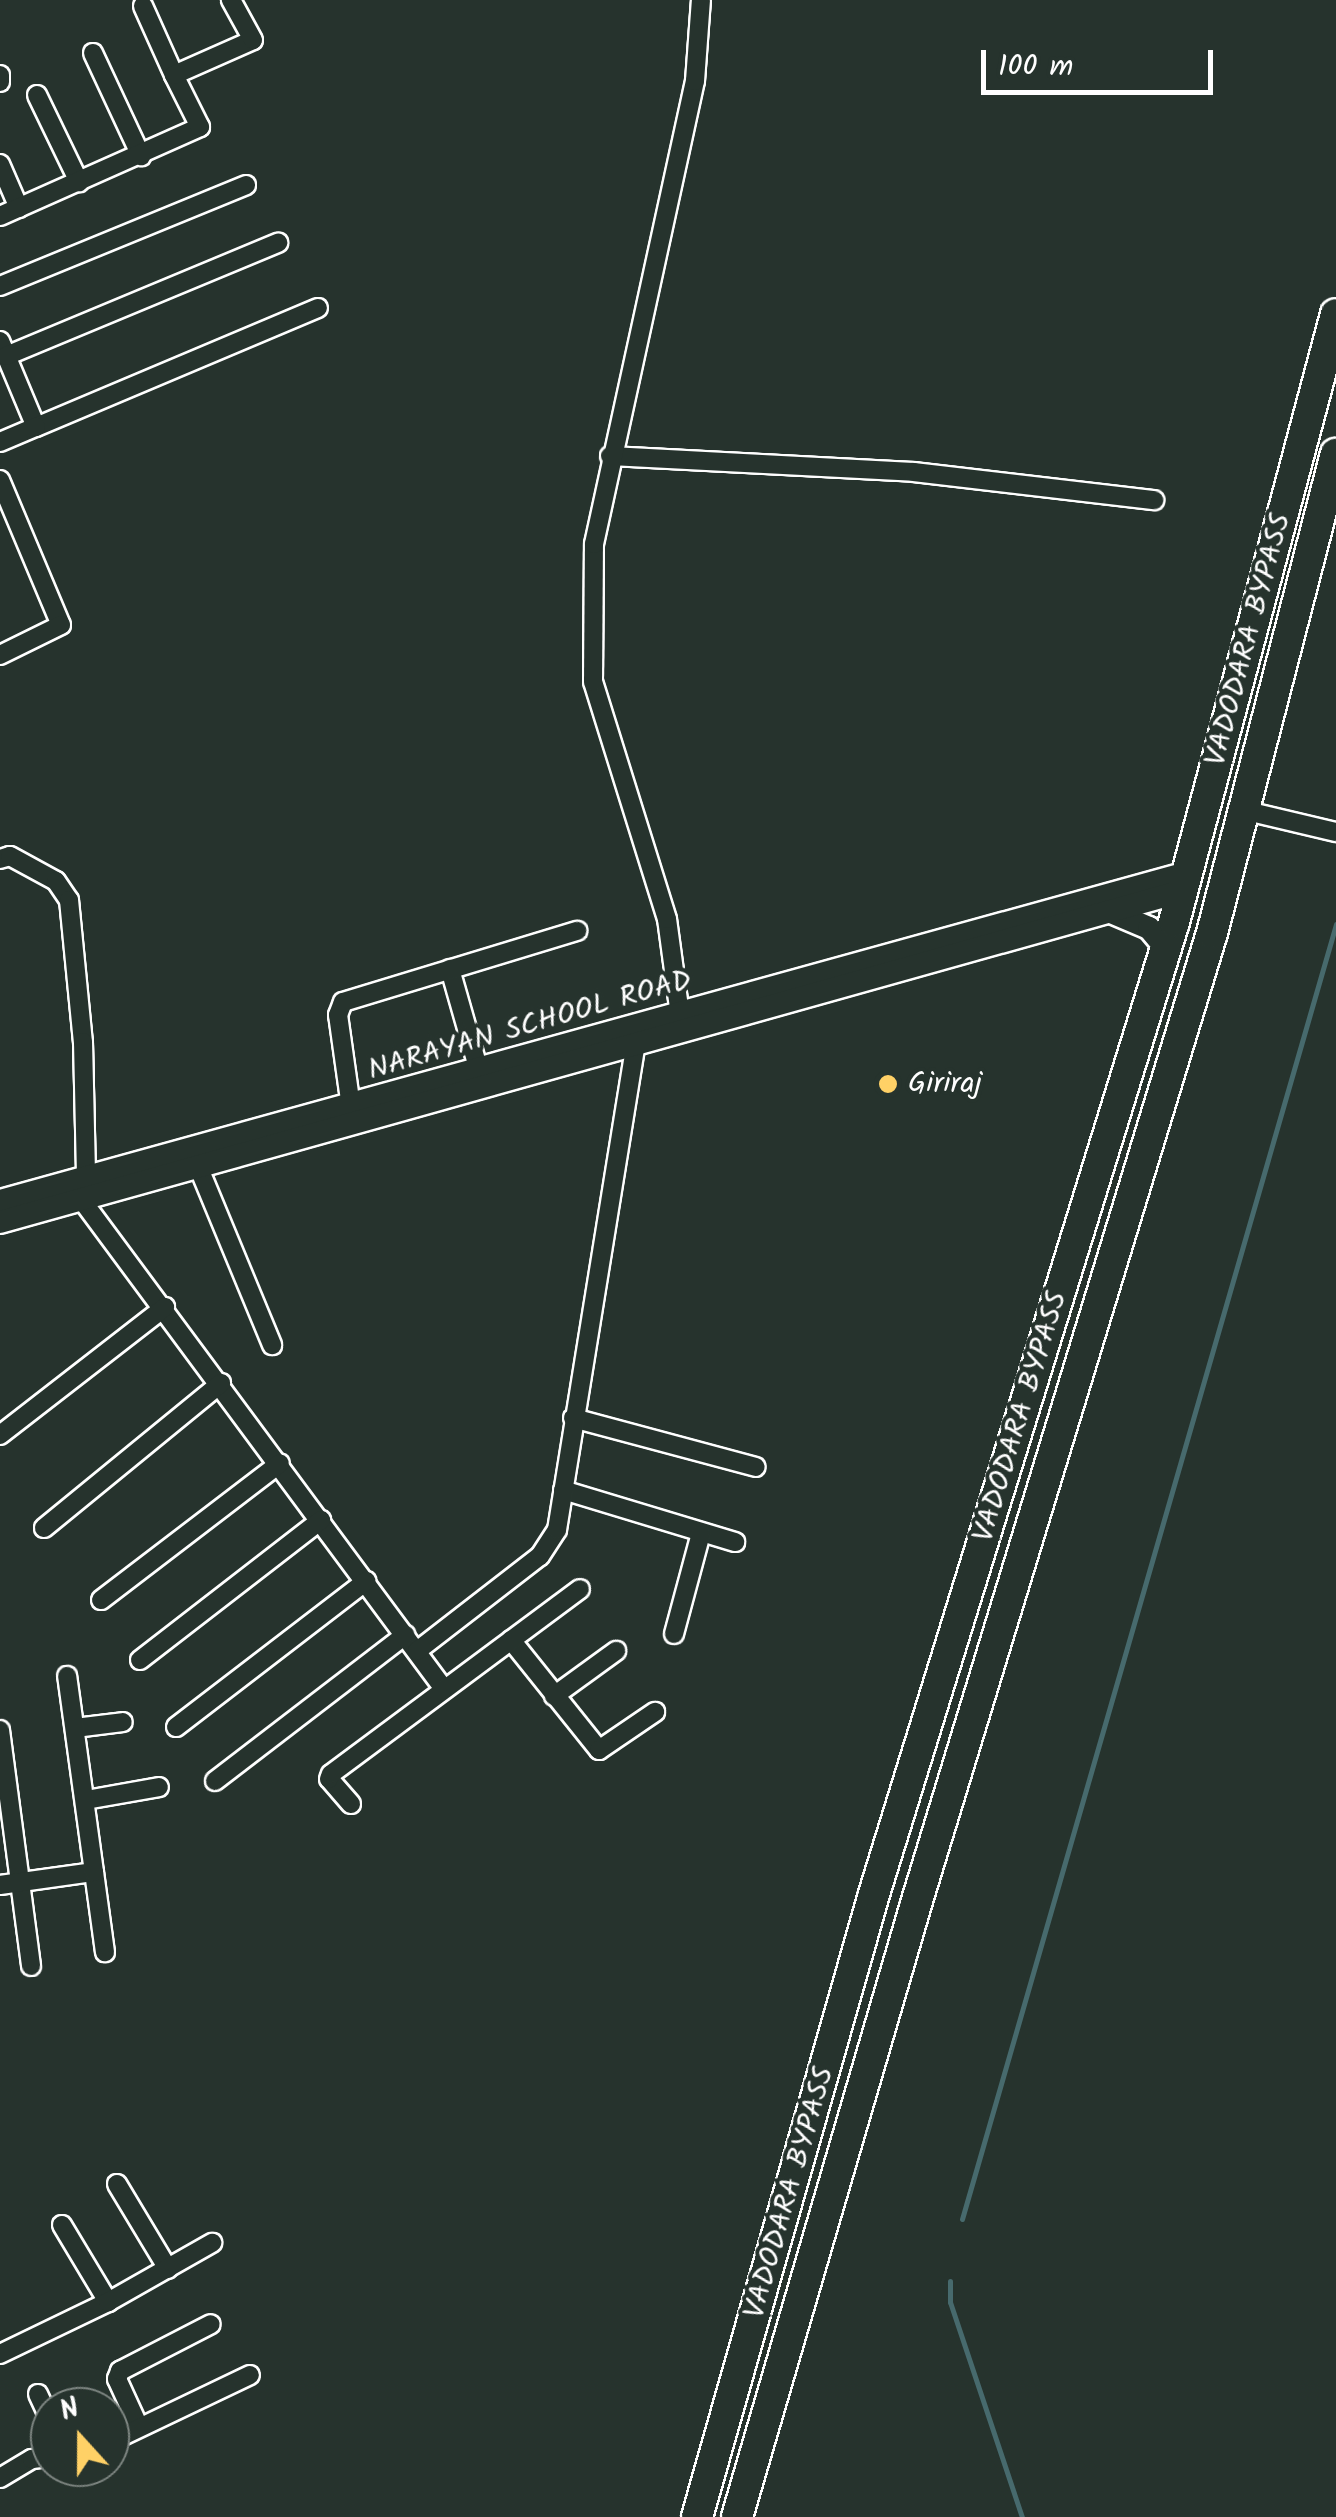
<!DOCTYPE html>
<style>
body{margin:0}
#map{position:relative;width:1336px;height:2517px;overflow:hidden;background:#26332d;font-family:Kalam,sans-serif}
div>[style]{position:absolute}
.stream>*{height:5px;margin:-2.5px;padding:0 2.5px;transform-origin:2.5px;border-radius:2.5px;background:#476a6d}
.roads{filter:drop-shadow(2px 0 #fff) drop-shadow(-2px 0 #fff) drop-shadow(0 2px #fff) drop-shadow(0 -2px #fff)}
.street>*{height:18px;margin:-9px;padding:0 9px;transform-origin:9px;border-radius:9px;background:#26332d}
.secondary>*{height:22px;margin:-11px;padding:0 11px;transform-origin:11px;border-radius:11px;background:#26332d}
.highway>*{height:30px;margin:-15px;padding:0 15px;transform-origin:15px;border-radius:15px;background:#26332d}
.dots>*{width:28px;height:28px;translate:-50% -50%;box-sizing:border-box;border:5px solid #26332d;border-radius:50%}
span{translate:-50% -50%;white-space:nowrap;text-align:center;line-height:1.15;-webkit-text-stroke:8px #26332d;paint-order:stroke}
.street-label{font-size:30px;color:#fff}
.poi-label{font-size:30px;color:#fff}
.left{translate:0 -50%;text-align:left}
.north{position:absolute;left:30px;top:2387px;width:100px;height:100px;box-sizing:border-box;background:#26332d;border:2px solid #7d8581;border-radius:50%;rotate:339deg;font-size:28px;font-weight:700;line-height:40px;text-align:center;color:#fff}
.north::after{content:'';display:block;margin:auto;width:35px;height:45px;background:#ffd166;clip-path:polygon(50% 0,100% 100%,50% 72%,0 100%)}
.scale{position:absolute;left:981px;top:50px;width:232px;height:45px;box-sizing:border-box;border:5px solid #fff;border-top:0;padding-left:12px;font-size:30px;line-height:35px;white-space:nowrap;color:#fff;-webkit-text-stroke:8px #26332d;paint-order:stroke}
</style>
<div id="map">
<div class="stream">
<i style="left:962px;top:2219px;width:1348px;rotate:-73.89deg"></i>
<i style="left:950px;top:2281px;width:21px;rotate:90deg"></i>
<i style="left:950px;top:2302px;width:227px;rotate:71.5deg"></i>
</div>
<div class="roads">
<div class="street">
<i style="left:143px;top:6px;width:76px;rotate:65.8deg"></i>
<i style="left:93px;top:53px;width:114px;rotate:65deg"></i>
<i style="left:0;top:75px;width:7px;rotate:90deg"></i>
<i style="left:37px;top:95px;width:97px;rotate:64.2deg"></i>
<i style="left:0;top:164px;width:48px;rotate:66.6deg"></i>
<i style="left:0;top:216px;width:219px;rotate:-24deg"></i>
<i style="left:200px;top:127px;width:58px;rotate:-116.6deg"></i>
<i style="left:174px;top:75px;width:86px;rotate:-23.9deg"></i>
<i style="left:253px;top:40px;width:46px;rotate:-118.8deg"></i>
<i style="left:0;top:286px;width:266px;rotate:-22.3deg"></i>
<i style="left:0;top:341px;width:93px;rotate:67.3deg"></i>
<i style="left:36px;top:427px;width:306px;rotate:-22.9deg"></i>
<i style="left:6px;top:356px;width:295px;rotate:-22.6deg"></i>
<i style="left:0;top:442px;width:39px;rotate:-23deg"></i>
<i style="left:610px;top:456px;width:304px;rotate:3deg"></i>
<i style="left:914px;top:472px;width:242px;rotate:6.7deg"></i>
<i style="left:0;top:480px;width:157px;rotate:67.2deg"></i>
<i style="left:61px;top:625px;width:68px;rotate:153.8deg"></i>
<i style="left:1243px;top:810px;width:96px;rotate:13.3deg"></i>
<i style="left:0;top:859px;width:10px;rotate:-17deg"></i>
<i style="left:10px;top:856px;width:52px;rotate:28.5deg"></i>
<i style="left:56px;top:881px;width:23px;rotate:56deg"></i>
<i style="left:69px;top:900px;width:143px;rotate:84.4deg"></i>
<i style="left:83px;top:1042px;width:134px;rotate:88.7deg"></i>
<i style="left:450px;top:969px;width:106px;rotate:74.1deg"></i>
<i style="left:680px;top:1015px;width:97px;rotate:-97.7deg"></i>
<i style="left:667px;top:919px;width:248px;rotate:-107.3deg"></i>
<i style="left:593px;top:682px;width:138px;rotate:-89.6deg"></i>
<i style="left:594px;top:544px;width:474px;rotate:-77.7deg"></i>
<i style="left:695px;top:81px;width:81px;rotate:-85.8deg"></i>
<i style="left:351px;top:1107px;width:93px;rotate:-98deg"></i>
<i style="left:338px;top:1015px;width:14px;rotate:-69deg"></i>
<i style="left:343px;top:1002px;width:245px;rotate:-16.9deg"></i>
<i style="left:198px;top:1166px;width:194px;rotate:67.5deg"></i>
<i style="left:78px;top:1189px;width:10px;rotate:73deg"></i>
<i style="left:81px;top:1199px;width:610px;rotate:53.47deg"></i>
<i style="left:573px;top:1418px;width:189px;rotate:15deg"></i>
<i style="left:0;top:1435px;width:209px;rotate:-37.8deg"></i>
<i style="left:563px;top:1490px;width:180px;rotate:16.8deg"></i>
<i style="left:44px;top:1528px;width:229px;rotate:-39.3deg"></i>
<i style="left:101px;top:1600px;width:225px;rotate:-37.4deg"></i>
<i style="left:674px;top:1634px;width:105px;rotate:-75deg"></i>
<i style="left:511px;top:1640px;width:141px;rotate:51.3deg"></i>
<i style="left:599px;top:1750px;width:68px;rotate:-34.2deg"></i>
<i style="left:417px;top:1651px;width:155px;rotate:-37.7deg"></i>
<i style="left:540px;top:1556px;width:31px;rotate:-57deg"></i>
<i style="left:557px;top:1530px;width:492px;rotate:-80.8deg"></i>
<i style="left:140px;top:1660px;width:229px;rotate:-37.7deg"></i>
<i style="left:554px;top:1696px;width:77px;rotate:-36deg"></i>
<i style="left:176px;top:1727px;width:240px;rotate:-37.5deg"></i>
<i style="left:75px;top:1728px;width:48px;rotate:-7.1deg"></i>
<i style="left:0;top:1730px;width:238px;rotate:82.5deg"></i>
<i style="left:215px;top:1781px;width:240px;rotate:-37.5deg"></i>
<i style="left:86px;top:1800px;width:74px;rotate:-10.1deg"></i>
<i style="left:351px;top:1804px;width:33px;rotate:-131deg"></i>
<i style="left:329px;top:1779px;width:5px;rotate:-68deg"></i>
<i style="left:331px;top:1774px;width:310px;rotate:-36.6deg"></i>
<i style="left:94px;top:1872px;width:81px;rotate:82.2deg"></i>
<i style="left:0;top:1885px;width:95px;rotate:-7.9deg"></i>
<i style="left:94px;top:1872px;width:198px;rotate:-97.8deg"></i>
<i style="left:117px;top:2184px;width:99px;rotate:59deg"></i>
<i style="left:62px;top:2225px;width:90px;rotate:59.1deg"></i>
<i style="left:0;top:2354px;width:120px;rotate:-25.7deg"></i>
<i style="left:108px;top:2302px;width:120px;rotate:-29.6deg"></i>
<i style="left:38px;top:2394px;width:29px;rotate:65deg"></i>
<i style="left:139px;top:2427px;width:53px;rotate:-114.6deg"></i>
<i style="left:117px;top:2379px;width:9px;rotate:-69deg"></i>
<i style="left:120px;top:2371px;width:102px;rotate:-27.3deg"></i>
<i style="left:110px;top:2442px;width:155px;rotate:-25.6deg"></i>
<i style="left:0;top:2478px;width:37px;rotate:-31deg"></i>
<i style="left:32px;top:2459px;width:18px;rotate:-6deg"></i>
</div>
<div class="secondary">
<i style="left:1109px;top:911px;width:43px;rotate:23deg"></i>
<i style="left:1149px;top:928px;width:26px;rotate:50deg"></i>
<i style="left:0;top:1201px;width:1231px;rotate:-15.45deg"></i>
<i style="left:0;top:1222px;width:1227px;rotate:-15.64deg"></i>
</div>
<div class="highway">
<i style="left:697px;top:2517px;width:648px;rotate:-74.14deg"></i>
<i style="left:874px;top:1894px;width:1017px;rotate:-72.85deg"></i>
<i style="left:1174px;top:922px;width:629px;rotate:-75.08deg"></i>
<i style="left:737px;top:2517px;width:639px;rotate:-73.72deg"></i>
<i style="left:916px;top:1904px;width:1015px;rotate:-73.05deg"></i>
<i style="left:1212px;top:933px;width:495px;rotate:-75.5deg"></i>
</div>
</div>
<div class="dots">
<i style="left:888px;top:1084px;background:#ffd166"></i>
</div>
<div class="street-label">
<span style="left:1249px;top:640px;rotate:-75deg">VADODARA BYPASS</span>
<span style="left:530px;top:1026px;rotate:-16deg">NARAYAN SCHOOL ROAD</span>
<span style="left:1021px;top:1417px;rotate:-73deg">VADODARA BYPASS</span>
<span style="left:790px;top:2193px;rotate:-74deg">VADODARA BYPASS</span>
</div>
<div class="poi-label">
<span class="left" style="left:908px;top:1084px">Giriraj</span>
</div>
<div class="north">N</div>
<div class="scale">100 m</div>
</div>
